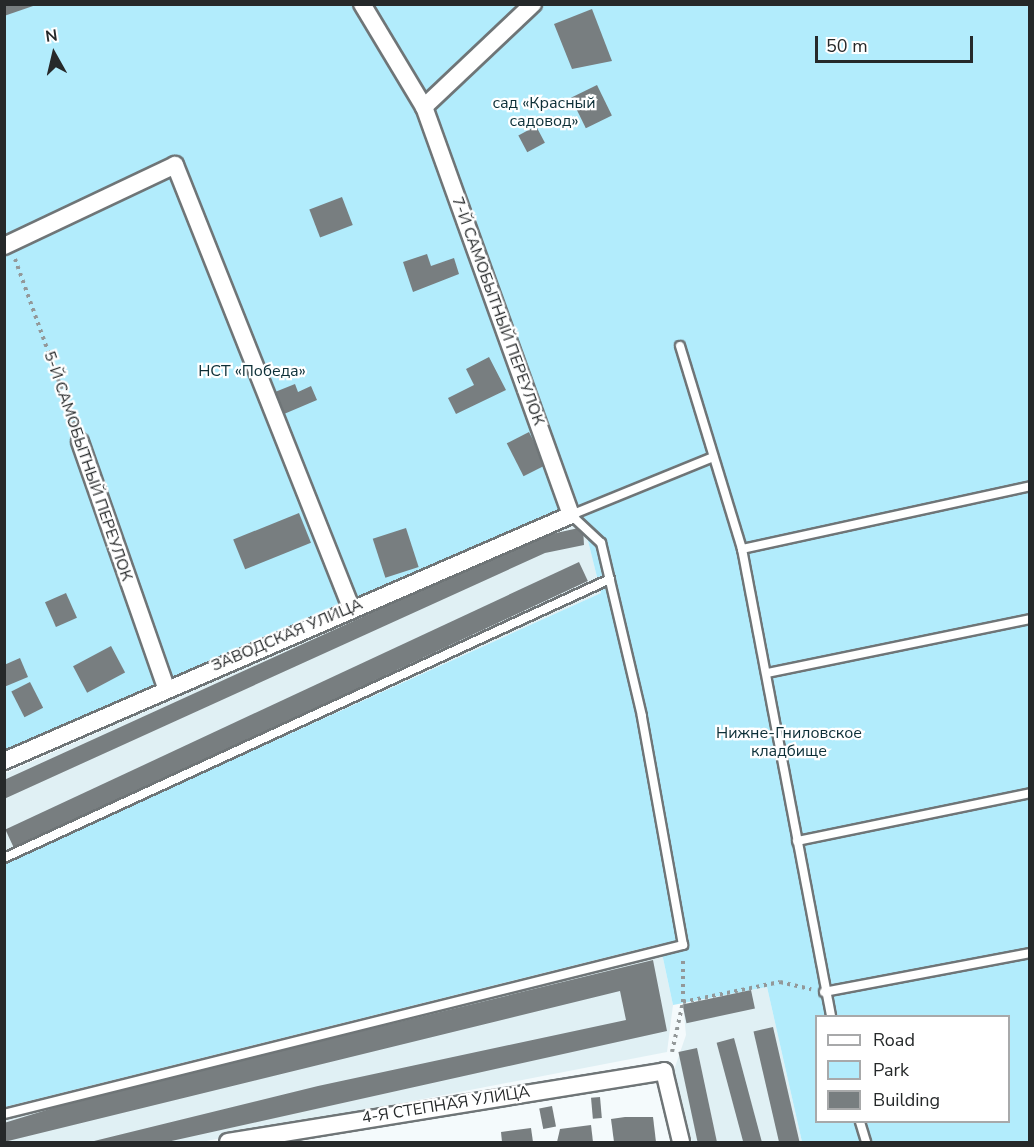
<!DOCTYPE html>
<meta charset="utf-8">
<style>
body{margin:0}
#map{position:relative;width:1034px;height:1147px;overflow:hidden;background:#f4fafc;font-family:"Nunito Sans",sans-serif}
div>[style]{position:absolute}
.built>*{inset:0;background:#e0f0f4}
.green>*{inset:0;background:#b2ecfc}
.building>*{inset:0;background:#787e80;transform-origin:0 0}
.path>*{height:4px;margin-top:-2px;transform-origin:0;background:repeating-linear-gradient(90deg,#939899 0 3px,transparent 0 7.5px)}
.roads{filter:drop-shadow(2px 0 #6f7577) drop-shadow(-2px 0 #6f7577) drop-shadow(0 2px #6f7577) drop-shadow(0 -2px #6f7577)}
.lane>*{height:8px;margin:-4px;padding:0 4px;transform-origin:4px;border-radius:4px;background:#fff}
.street>*{height:16px;margin:-8px;padding:0 8px;transform-origin:8px;border-radius:8px;background:#fff}
span{translate:-50% -50%;white-space:nowrap;text-align:center;line-height:1.15;-webkit-text-stroke:4.5px #fff;paint-order:stroke}
.park-label{font-size:16px;color:#0c2f37}
.street-label{font-size:16px;color:#26292a}
.frame{position:absolute;inset:0;border:6px solid #26292a;pointer-events:none}
.legend{position:absolute;left:815px;top:1015px;width:195px;height:108px;box-sizing:border-box;background:#fff;border:2px solid #a8a9aa;margin:0;padding:8px 10px;list-style:none;font-size:18px;color:#26292a}
.legend li{display:flex;align-items:center;gap:12px;height:30px}
.legend b{width:30px;border:2px solid #a8a9aa}
.north{position:absolute;left:24px;top:24px;width:60px;height:60px;-webkit-text-stroke:4px #fff;paint-order:stroke;rotate:352deg;font-size:16px;font-weight:700;line-height:24px;text-align:center;color:#26292a}
.north::after{content:'';display:block;margin:auto;width:21px;height:27px;background:#26292a;clip-path:polygon(50% 0,100% 100%,50% 72%,0 100%)}
.scale{position:absolute;left:815px;top:36px;width:158px;height:27px;box-sizing:border-box;border:3px solid #26292a;border-top:0;padding-left:8px;font-size:18px;line-height:21px;white-space:nowrap;color:#26292a;-webkit-text-stroke:4px #fff;paint-order:stroke}
</style>
<div id="map">
<div class="built">
<i style="clip-path:polygon(584px 525px,601px 593px,5px 863px,4px 774px,563px 526px)"></i>
<i style="clip-path:polygon(660px 944px,673px 1005px,667px 1052px,201px 1142px,5px 1142px,5px 1107px)"></i>
<i style="clip-path:polygon(767px 987px,802px 1142px,692px 1142px,674px 1070px,686px 1035px,683px 1004px)"></i>
</div>
<div class="green">
<i style="clip-path:polygon(4px 5px,357px 5px,421px 108px,564px 508px,5px 755px)"></i>
<i style="clip-path:polygon(evenodd,367px 5px,1029px 5px,1029px 1142px,802px 1142px,767px 987px,673px 1005px,660px 944px,5px 1107px,4px 863px,601px 593px,584px 525px,430px 109px,367px 5px,816px 1016px,1008px 1016px,1008px 1122px,816px 1122px,816px 1016px)"></i>
</div>
<div class="building">
<i style="clip-path:polygon(4px 4px,36px 4px,36px 5px,4px 16px)"></i>
<i style="clip-path:polygon(592px 9px,612px 61px,572px 69px,554px 24px)"></i>
<i style="left:597px;top:85px;width:34px;height:29px;rotate:64deg"></i>
<i style="left:536px;top:126px;width:19px;height:20px;rotate:62deg"></i>
<i style="left:342px;top:197px;width:30px;height:35px;rotate:69deg"></i>
<i style="clip-path:polygon(427px 254px,431px 266px,454px 258px,459px 274px,413px 292px,403px 262px)"></i>
<i style="clip-path:polygon(489px 357px,506px 390px,456px 414px,448px 398px,474px 385px,466px 369px)"></i>
<i style="clip-path:polygon(295px 384px,298px 392px,311px 386px,317px 400px,284px 414px,275px 392px)"></i>
<i style="left:529px;top:432px;width:37px;height:25px;rotate:63deg"></i>
<i style="left:299px;top:513px;width:32px;height:71px;rotate:68deg"></i>
<i style="clip-path:polygon(583px 527px,584px 545px,545px 553px,4px 799px,4px 780px,538px 537px)"></i>
<i style="left:406px;top:528px;width:41px;height:35px;rotate:72deg"></i>
<i style="left:579px;top:562px;width:21px;height:633px;rotate:65deg"></i>
<i style="left:66px;top:593px;width:27px;height:23px;rotate:66deg"></i>
<i style="left:111px;top:646px;width:30px;height:43px;rotate:62deg"></i>
<i style="clip-path:polygon(20px 658px,28px 677px,4px 687px,4px 665px)"></i>
<i style="left:30px;top:682px;width:29px;height:21px;rotate:63deg"></i>
<i style="clip-path:polygon(653px 960px,667px 1031px,167px 1142px,90px 1142px,318px 1086px,626px 1020px,620px 991px,4px 1142px,4px 1123px,79px 1100px)"></i>
<i style="left:751px;top:990px;width:19px;height:70px;rotate:78deg"></i>
<i style="left:773px;top:1027px;width:118px;height:20px;rotate:77deg"></i>
<i style="left:734px;top:1038px;width:107px;height:18px;rotate:75deg"></i>
<i style="left:697px;top:1048px;width:96px;height:19px;rotate:78deg"></i>
<i style="left:600px;top:1097px;width:21px;height:9px;rotate:85deg"></i>
<i style="left:552px;top:1106px;width:21px;height:13px;rotate:79deg"></i>
<i style="clip-path:polygon(625px 1117px,653px 1117px,656px 1142px,614px 1142px,611px 1119px)"></i>
<i style="clip-path:polygon(591px 1125px,593px 1142px,557px 1142px,560px 1129px)"></i>
<i style="clip-path:polygon(531px 1128px,533px 1142px,502px 1142px,501px 1132px)"></i>
</div>
<div class="path">
<i style="left:15px;top:259px;width:178px;rotate:70.3deg"></i>
<i style="left:683px;top:1002px;width:99px;rotate:-11.7deg"></i>
<i style="left:780px;top:982px;width:32px;rotate:13deg"></i>
<i style="left:672px;top:1052px;width:51px;rotate:-77.6deg"></i>
<i style="left:683px;top:1002px;width:44px;rotate:-90deg"></i>
</div>
<div class="roads">
<div class="lane">
<i style="left:680px;top:346px;width:212px;rotate:73deg"></i>
<i style="left:742px;top:549px;width:475px;rotate:79.2deg"></i>
<i style="left:742px;top:549px;width:295px;rotate:-12.3deg"></i>
<i style="left:767px;top:673px;width:268px;rotate:-11.6deg"></i>
<i style="left:797px;top:841px;width:238px;rotate:-11.6deg"></i>
<i style="left:4px;top:858px;width:667px;rotate:-24.72deg"></i>
<i style="left:824px;top:992px;width:210px;rotate:-10.7deg"></i>
<i style="left:4px;top:1114px;width:700px;rotate:-13.98deg"></i>
<i style="left:683px;top:945px;width:233px;rotate:-100.2deg"></i>
<i style="left:642px;top:716px;width:178px;rotate:-103.3deg"></i>
<i style="left:601px;top:543px;width:41px;rotate:-137deg"></i>
<i style="left:571px;top:515px;width:153px;rotate:-22.2deg"></i>
<i style="left:860px;top:1122px;width:21px;rotate:73deg"></i>
</div>
<div class="street">
<i style="left:424px;top:107px;width:150px;rotate:-43.4deg"></i>
<i style="left:4px;top:246px;width:189px;rotate:-25.3deg"></i>
<i style="left:175px;top:165px;width:476px;rotate:68.3deg"></i>
<i style="left:80px;top:442px;width:260px;rotate:70.7deg"></i>
<i style="left:4px;top:761px;width:618px;rotate:-23.45deg"></i>
<i style="left:571px;top:515px;width:434px;rotate:-109.8deg"></i>
<i style="left:424px;top:107px;width:120px;rotate:-121deg"></i>
<i style="left:228px;top:1142px;width:442px;rotate:-9.2deg"></i>
<i style="left:664px;top:1071px;width:73px;rotate:76.5deg"></i>
</div>
</div>
<div class="park-label">
<span style="left:544px;top:112px">сад «Красный<br>садовод»</span>
<span style="left:252px;top:371px">НСТ «Победа»</span>
<span style="left:789px;top:742px">Нижне-Гниловское<br>кладбище</span>
</div>
<div class="street-label">
<span style="left:498px;top:311px;rotate:70deg">7-Й САМОБЫТНЫЙ ПЕРЕУЛОК</span>
<span style="left:88px;top:466px;rotate:71deg">5-Й САМОБЫТНЫЙ ПЕРЕУЛОК</span>
<span style="left:287px;top:635px;rotate:-23deg">ЗАВОДСКАЯ УЛИЦА</span>
<span style="left:446px;top:1105px;rotate:-9deg">4-Я СТЕПНАЯ УЛИЦА</span>
</div>
<div class="frame"></div>
<ul class="legend">
<li><b style="height:8px;background:#fff"></b>Road</li>
<li><b style="height:16px;background:#b2ecfc"></b>Park</li>
<li><b style="height:16px;background:#787e80"></b>Building</li>
</ul>
<div class="north">N</div>
<div class="scale">50 m</div>
</div>
